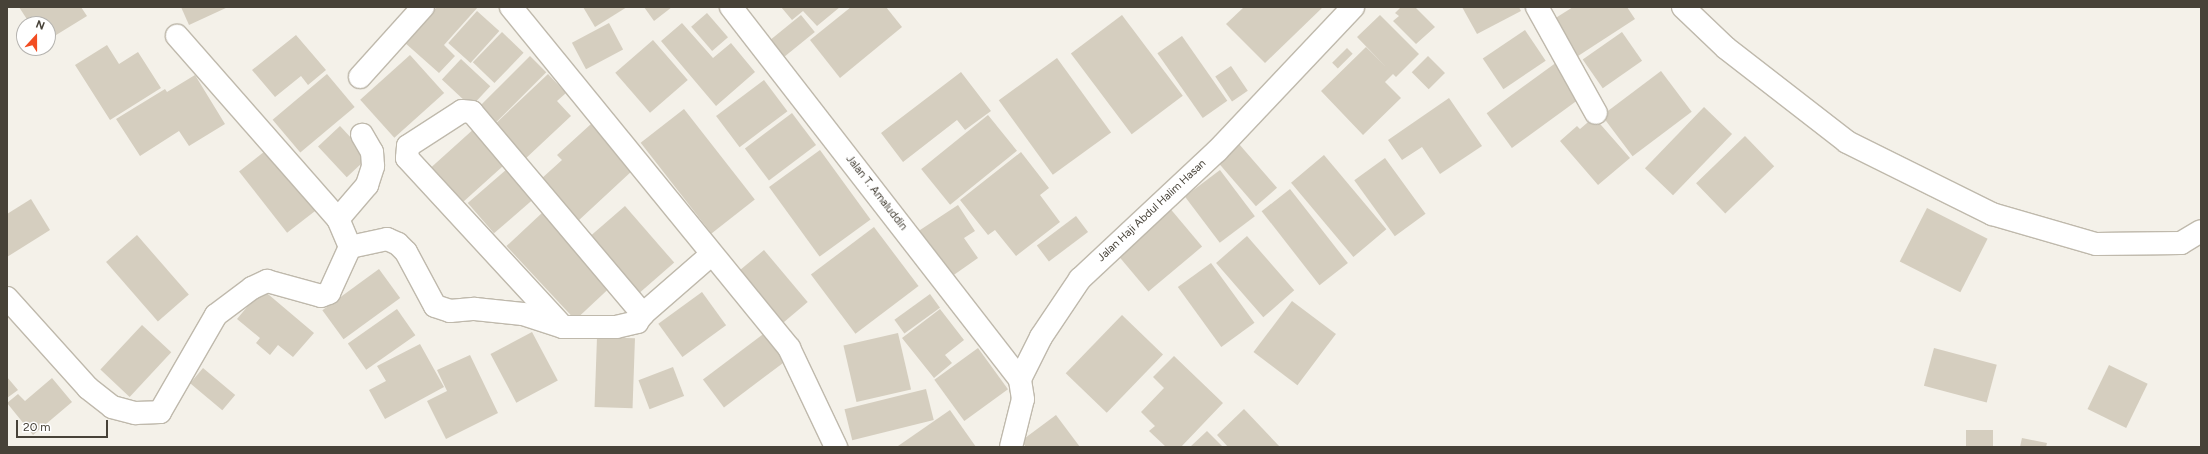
<!DOCTYPE html>
<style>
body{margin:0}
#map{position:relative;width:2208px;height:454px;overflow:hidden;background:#f4f1e9;font-family:Figtree,sans-serif}
div>[style]{position:absolute}
.building>*{inset:0;background:#d5cebf;transform-origin:0 0}
.roads{filter:drop-shadow(1px 0 #bfb9ac) drop-shadow(-1px 0 #bfb9ac) drop-shadow(0 1px #bfb9ac) drop-shadow(0 -1px #bfb9ac)}
.minor>*{height:22px;margin:-11px;padding:0 11px;transform-origin:11px;border-radius:11px;background:#fff}
span{translate:-50% -50%;white-space:nowrap;text-align:center;line-height:1.15;-webkit-text-stroke:3px #fff;paint-order:stroke}
.street-label{font-size:11px;color:#474238}
.frame{position:absolute;inset:0;border:8px solid #474238;pointer-events:none}
.north{position:absolute;left:16px;top:16px;width:40px;height:40px;box-sizing:border-box;background:#fff;border:1px solid #b5b3af;border-radius:50%;rotate:21deg;font-size:11px;font-weight:700;line-height:16px;text-align:center;color:#474238}
.north::after{content:'';display:block;margin:auto;width:14px;height:18px;background:#f24d22;clip-path:polygon(50% 0,100% 100%,50% 72%,0 100%)}
.scale{position:absolute;left:16px;top:420px;width:92px;height:18px;box-sizing:border-box;border:2px solid #474238;border-top:0;padding-left:5px;font-size:12px;line-height:14px;white-space:nowrap;color:#474238;-webkit-text-stroke:3px #fff;paint-order:stroke}
</style>
<div id="map">
<div class="building">
<i style="clip-path:polygon(19px 7px,81px 7px,87px 16px,48px 40px,48px 24px,30px 24px)"></i>
<i style="clip-path:polygon(181px 7px,228px 7px,189px 25px)"></i>
<i style="clip-path:polygon(437px 7px,478px 7px,444px 45px,455px 56px,439px 73px,404px 42px)"></i>
<i style="clip-path:polygon(583px 7px,627px 7px,595px 27px)"></i>
<i style="clip-path:polygon(644px 7px,672px 7px,654px 21px)"></i>
<i style="clip-path:polygon(781px 7px,840px 7px,817px 26px,803px 11px,792px 20px)"></i>
<i style="clip-path:polygon(851px 7px,886px 7px,902px 27px,840px 78px,810px 40px)"></i>
<i style="clip-path:polygon(1244px 7px,1323px 7px,1265px 63px,1226px 24px)"></i>
<i style="clip-path:polygon(1401px 7px,1415px 7px,1435px 27px,1416px 44px,1393px 21px,1399px 16px,1395px 13px)"></i>
<i style="clip-path:polygon(1462px 7px,1519px 7px,1521px 11px,1477px 34px)"></i>
<i style="clip-path:polygon(1573px 7px,1627px 7px,1635px 19px,1578px 56px,1554px 19px)"></i>
<i style="left:477px;top:11px;width:30px;height:43px;rotate:42deg"></i>
<i style="left:707px;top:13px;width:32px;height:21px;rotate:49deg"></i>
<i style="left:801px;top:15px;width:22px;height:44px;rotate:51deg"></i>
<i style="left:1122px;top:15px;width:101px;height:64px;rotate:53deg"></i>
<i style="clip-path:polygon(1380px 15px,1419px 54px,1396px 77px,1393px 74px,1385px 82px,1401px 98px,1363px 135px,1321px 91px,1366px 47px,1386px 67px,1357px 37px)"></i>
<i style="left:609px;top:23px;width:30px;height:42px;rotate:62deg"></i>
<i style="clip-path:polygon(682px 23px,713px 58px,731px 43px,755px 72px,716px 106px,661px 41px)"></i>
<i style="left:1525px;top:30px;width:37px;height:51px;rotate:56deg"></i>
<i style="left:502px;top:32px;width:30px;height:42px;rotate:44deg"></i>
<i style="left:1622px;top:32px;width:35px;height:48px;rotate:55deg"></i>
<i style="clip-path:polygon(296px 35px,326px 70px,308px 85px,301px 76px,275px 97px,252px 70px)"></i>
<i style="left:1182px;top:36px;width:79px;height:30px;rotate:55deg"></i>
<i style="left:653px;top:40px;width:53px;height:50px;rotate:49deg"></i>
<i style="clip-path:polygon(107px 45px,119px 64px,138px 52px,161px 88px,110px 120px,75px 65px)"></i>
<i style="left:1347px;top:48px;width:8px;height:21px;rotate:45deg"></i>
<i style="left:410px;top:55px;width:51px;height:67px;rotate:48deg"></i>
<i style="left:530px;top:56px;width:23px;height:74px;rotate:45deg"></i>
<i style="left:1428px;top:56px;width:24px;height:23px;rotate:45deg"></i>
<i style="left:1057px;top:58px;width:92px;height:72px;rotate:54deg"></i>
<i style="left:461px;top:59px;width:40px;height:28px;rotate:43deg"></i>
<i style="left:1557px;top:62px;width:43px;height:87px;rotate:54deg"></i>
<i style="left:1231px;top:66px;width:30px;height:19px;rotate:56deg"></i>
<i style="left:1661px;top:71px;width:51px;height:74px;rotate:53deg"></i>
<i style="clip-path:polygon(961px 72px,991px 111px,965px 130px,957px 120px,903px 162px,881px 133px)"></i>
<i style="left:327px;top:74px;width:43px;height:71px;rotate:50deg"></i>
<i style="clip-path:polygon(548px 74px,566px 93px,557px 101px,571px 116px,524px 160px,493px 126px)"></i>
<i style="clip-path:polygon(195px 75px,225px 124px,189px 146px,179px 131px,140px 156px,116px 119px,165px 89px,167px 92px)"></i>
<i style="left:764px;top:80px;width:39px;height:60px;rotate:53deg"></i>
<i style="clip-path:polygon(1449px 98px,1482px 146px,1440px 174px,1422px 147px,1402px 160px,1388px 140px)"></i>
<i style="left:1704px;top:107px;width:39px;height:85px;rotate:44deg"></i>
<i style="left:684px;top:109px;width:115px;height:55px;rotate:52deg"></i>
<i style="left:792px;top:113px;width:40px;height:59px;rotate:53deg"></i>
<i style="left:988px;top:115px;width:46px;height:86px;rotate:51deg"></i>
<i style="clip-path:polygon(1594px 117px,1630px 158px,1598px 185px,1560px 141px,1577px 126px,1580px 129px)"></i>
<i style="clip-path:polygon(591px 124px,633px 170px,578px 221px,541px 179px,562px 160px,557px 155px)"></i>
<i style="left:340px;top:126px;width:42px;height:30px;rotate:47deg"></i>
<i style="left:476px;top:127px;width:47px;height:62px;rotate:48deg"></i>
<i style="left:1745px;top:136px;width:42px;height:68px;rotate:46deg"></i>
<i style="left:1239px;top:144px;width:58px;height:28px;rotate:49deg"></i>
<i style="left:269px;top:148px;width:78px;height:38px;rotate:52deg"></i>
<i style="left:820px;top:150px;width:86px;height:63px;rotate:54deg"></i>
<i style="clip-path:polygon(1021px 152px,1049px 188px,1040px 195px,1060px 222px,1016px 256px,995px 230px,988px 235px,960px 200px)"></i>
<i style="left:1324px;top:155px;width:97px;height:43px;rotate:50deg"></i>
<i style="left:1385px;top:158px;width:69px;height:38px;rotate:54deg"></i>
<i style="left:507px;top:169px;width:40px;height:52px;rotate:49deg"></i>
<i style="left:1220px;top:170px;width:58px;height:44px;rotate:53deg"></i>
<i style="left:1290px;top:189px;width:94px;height:36px;rotate:52deg"></i>
<i style="clip-path:polygon(31px 199px,50px 230px,7px 257px,7px 214px)"></i>
<i style="clip-path:polygon(958px 205px,975px 231px,964px 238px,978px 258px,948px 279px,917px 232px)"></i>
<i style="left:625px;top:206px;width:75px;height:50px;rotate:49deg"></i>
<i style="left:1168px;top:206px;width:53px;height:70px;rotate:50deg"></i>
<i style="left:1927px;top:208px;width:68px;height:60px;rotate:27deg"></i>
<i style="left:543px;top:212px;width:101px;height:50px;rotate:47deg"></i>
<i style="left:1076px;top:216px;width:20px;height:49px;rotate:53deg"></i>
<i style="left:874px;top:227px;width:74px;height:79px;rotate:53deg"></i>
<i style="left:137px;top:235px;width:79px;height:41px;rotate:49deg"></i>
<i style="left:1247px;top:236px;width:72px;height:41px;rotate:49deg"></i>
<i style="left:764px;top:250px;width:68px;height:39px;rotate:50deg"></i>
<i style="left:1211px;top:263px;width:74px;height:41px;rotate:54deg"></i>
<i style="left:379px;top:269px;width:36px;height:70px;rotate:54deg"></i>
<i style="clip-path:polygon(262px 289px,314px 333px,293px 357px,278px 345px,270px 355px,256px 343px,260px 338px,237px 319px)"></i>
<i style="left:702px;top:292px;width:41px;height:54px;rotate:54deg"></i>
<i style="left:930px;top:294px;width:17px;height:44px;rotate:54deg"></i>
<i style="left:1292px;top:301px;width:55px;height:64px;rotate:37deg"></i>
<i style="left:397px;top:309px;width:32px;height:60px;rotate:55deg"></i>
<i style="clip-path:polygon(940px 309px,964px 340px,945px 355px,952px 363px,934px 378px,902px 338px)"></i>
<i style="left:1122px;top:315px;width:57px;height:81px;rotate:44deg"></i>
<i style="left:142px;top:325px;width:40px;height:61px;rotate:43deg"></i>
<i style="left:532px;top:332px;width:55px;height:47px;rotate:62deg"></i>
<i style="left:766px;top:332px;width:35px;height:79px;rotate:53deg"></i>
<i style="left:898px;top:333px;width:58px;height:56px;rotate:77deg"></i>
<i style="left:597px;top:337px;width:38px;height:70px;rotate:2deg"></i>
<i style="clip-path:polygon(420px 344px,444px 387px,385px 419px,369px 390px,386px 381px,377px 366px)"></i>
<i style="left:978px;top:348px;width:51px;height:54px;rotate:54deg"></i>
<i style="left:1934px;top:348px;width:65px;height:39px;rotate:15deg"></i>
<i style="clip-path:polygon(470px 355px,498px 413px,446px 439px,427px 401px,447px 391px,437px 370px)"></i>
<i style="clip-path:polygon(1174px 356px,1223px 403px,1181px 447px,1166px 447px,1149px 431px,1155px 426px,1141px 412px,1164px 388px,1153px 377px)"></i>
<i style="left:2109px;top:365px;width:43px;height:49px;rotate:26deg"></i>
<i style="left:673px;top:367px;width:31px;height:37px;rotate:69deg"></i>
<i style="left:203px;top:368px;width:42px;height:20px;rotate:40deg"></i>
<i style="clip-path:polygon(7px 377px,18px 390px,7px 398px)"></i>
<i style="clip-path:polygon(52px 378px,72px 402px,33px 435px,7px 403px,18px 394px,25px 401px)"></i>
<i style="left:926px;top:389px;width:32px;height:84px;rotate:76deg"></i>
<i style="clip-path:polygon(1244px 409px,1280px 447px,1228px 447px,1217px 435px)"></i>
<i style="clip-path:polygon(950px 410px,976px 447px,899px 447px,898px 446px)"></i>
<i style="clip-path:polygon(1056px 415px,1080px 447px,1026px 447px,1021px 441px)"></i>
<i style="left:1993px;top:430px;width:17px;height:27px;rotate:90deg"></i>
<i style="clip-path:polygon(1207px 431px,1223px 447px,1190px 447px)"></i>
<i style="clip-path:polygon(2022px 438px,2047px 443px,2046px 447px,2020px 447px)"></i>
</div>
<div class="roads">
<div class="minor">
<i style="left:511px;top:7px;width:440px;rotate:50.8deg"></i>
<i style="left:789px;top:348px;width:110px;rotate:64.6deg"></i>
<i style="left:731px;top:7px;width:471px;rotate:52.2deg"></i>
<i style="left:1537px;top:7px;width:121px;rotate:60.9deg"></i>
<i style="left:1683px;top:7px;width:59px;rotate:43.6deg"></i>
<i style="left:1726px;top:48px;width:153px;rotate:37.8deg"></i>
<i style="left:1847px;top:142px;width:162px;rotate:26.4deg"></i>
<i style="left:1992px;top:214px;width:108px;rotate:16.1deg"></i>
<i style="left:2096px;top:244px;width:85px;rotate:-0.7deg"></i>
<i style="left:2181px;top:243px;width:23px;rotate:-31deg"></i>
<i style="left:360px;top:77px;width:94px;rotate:-48deg"></i>
<i style="left:338px;top:219px;width:45px;rotate:-49.5deg"></i>
<i style="left:367px;top:185px;width:20px;rotate:-72deg"></i>
<i style="left:373px;top:166px;width:14px;rotate:-94deg"></i>
<i style="left:372px;top:152px;width:20px;rotate:-120deg"></i>
<i style="left:350px;top:247px;width:38px;rotate:-12deg"></i>
<i style="left:387px;top:239px;width:12px;rotate:24deg"></i>
<i style="left:398px;top:244px;width:11px;rotate:45deg"></i>
<i style="left:406px;top:252px;width:61px;rotate:61.8deg"></i>
<i style="left:435px;top:306px;width:16px;rotate:18deg"></i>
<i style="left:450px;top:311px;width:25px;rotate:-5deg"></i>
<i style="left:475px;top:309px;width:48px;rotate:5.9deg"></i>
<i style="left:523px;top:314px;width:42px;rotate:18deg"></i>
<i style="left:563px;top:327px;width:53px"></i>
<i style="left:616px;top:327px;width:22px;rotate:-13deg"></i>
<i style="left:637px;top:322px;width:10px;rotate:-53deg"></i>
<i style="left:643px;top:314px;width:91px;rotate:-41deg"></i>
<i style="left:7px;top:298px;width:121px;rotate:48deg"></i>
<i style="left:88px;top:388px;width:31px;rotate:38deg"></i>
<i style="left:112px;top:407px;width:24px;rotate:15deg"></i>
<i style="left:135px;top:413px;width:25px;rotate:-2deg"></i>
<i style="left:160px;top:412px;width:112px;rotate:-60deg"></i>
<i style="left:216px;top:315px;width:45px;rotate:-36.9deg"></i>
<i style="left:252px;top:288px;width:17px;rotate:-25deg"></i>
<i style="left:267px;top:281px;width:56px;rotate:15.5deg"></i>
<i style="left:321px;top:296px;width:9px;rotate:-21deg"></i>
<i style="left:329px;top:293px;width:51px;rotate:-65.5deg"></i>
<i style="left:350px;top:247px;width:30px;rotate:-113deg"></i>
<i style="left:338px;top:219px;width:244px;rotate:-131.3deg"></i>
<i style="left:563px;top:327px;width:230px;rotate:-132.7deg"></i>
<i style="left:407px;top:158px;width:12px;rotate:-85deg"></i>
<i style="left:408px;top:146px;width:64px;rotate:-32.9deg"></i>
<i style="left:462px;top:111px;width:10px;rotate:6deg"></i>
<i style="left:472px;top:112px;width:265px;rotate:49.8deg"></i>
<i style="left:1011px;top:447px;width:49px;rotate:-76deg"></i>
<i style="left:1023px;top:399px;width:20px;rotate:-99deg"></i>
<i style="left:1020px;top:379px;width:47px;rotate:-63.4deg"></i>
<i style="left:1041px;top:337px;width:70px;rotate:-56.1deg"></i>
<i style="left:1080px;top:279px;width:187px;rotate:-43.1deg"></i>
<i style="left:1217px;top:151px;width:198px;rotate:-46.6deg"></i>
</div>
</div>
<div class="street-label">
<span style="left:876px;top:193px;rotate:52deg">Jalan T. Amaluddin</span>
<span style="left:1152px;top:211px;rotate:-43deg">Jalan Haji Abdul Halim Hasan</span>
</div>
<div class="frame"></div>
<div class="north">N</div>
<div class="scale">20 m</div>
</div>
